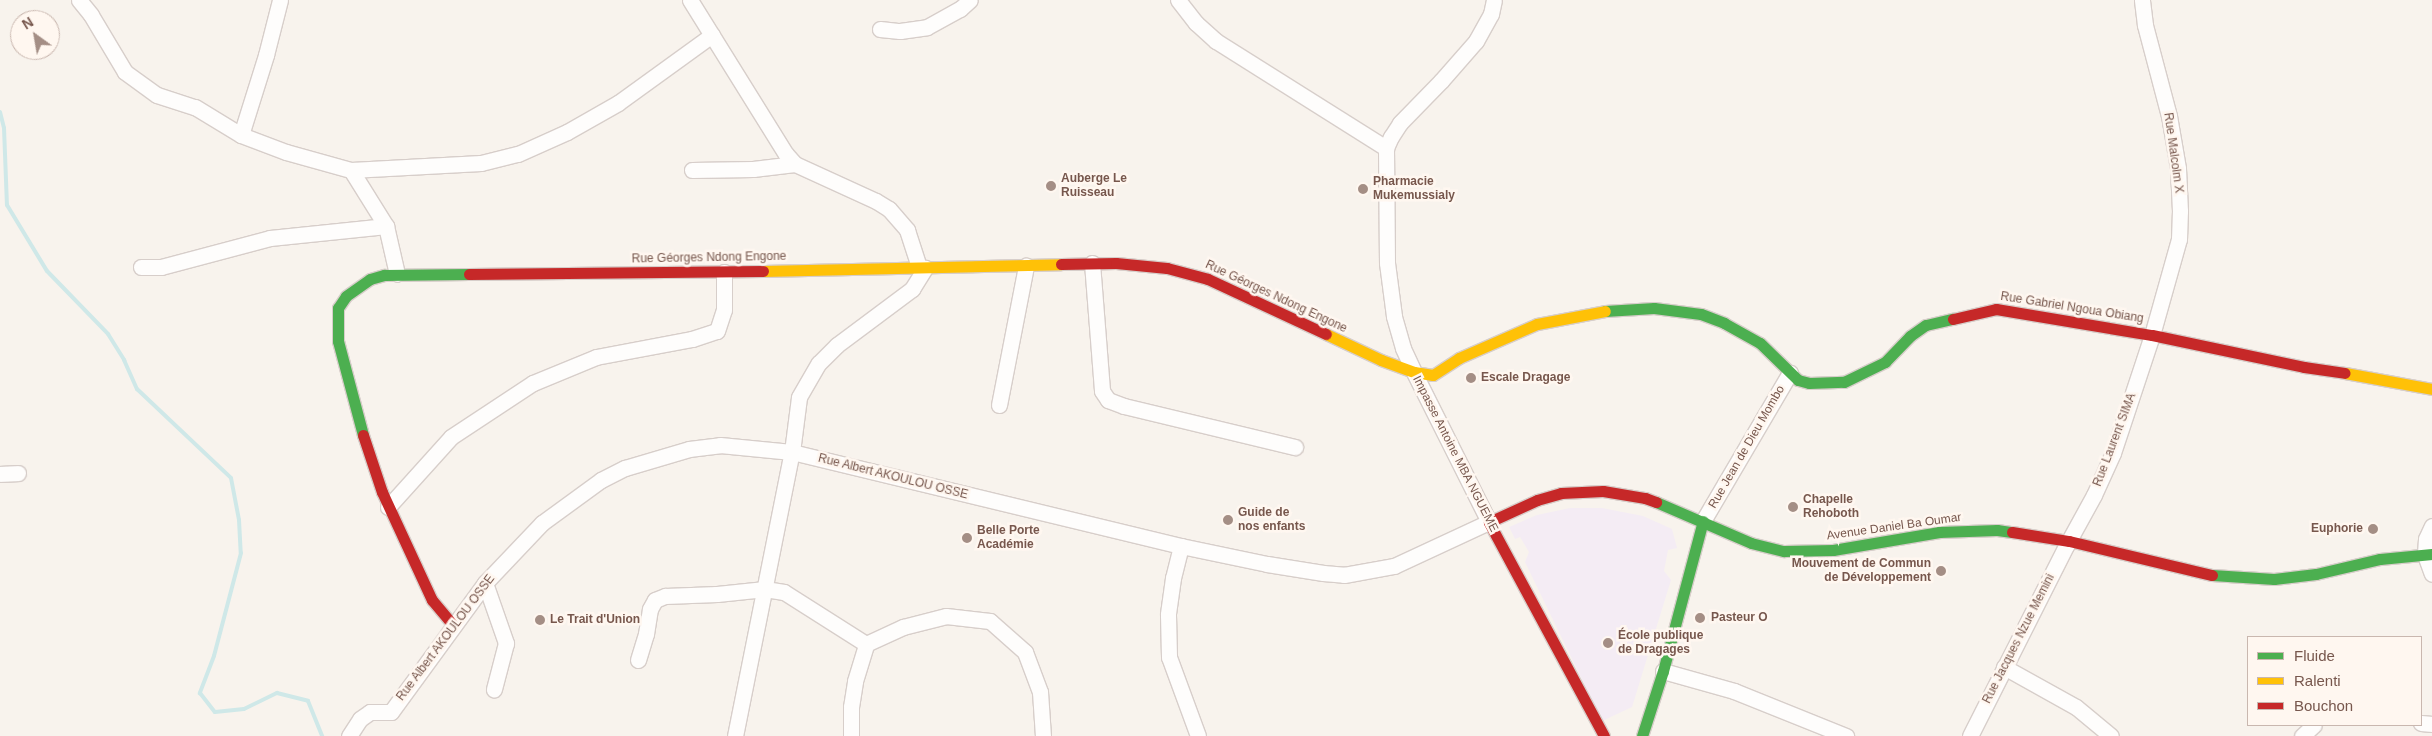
<!DOCTYPE html>
<meta charset="utf-8">
<style>
body{margin:0}
#map{position:relative;width:2432px;height:736px;overflow:hidden;background:#f8f3ed;font-family:Arial,sans-serif}
div>[style]{position:absolute}
.education>*{inset:0;background:#f4ecf4}
.stream>*{height:4px;margin:-2px;padding:0 2px;transform-origin:2px;border-radius:2px;background:#cfe8e8}
.roads{filter:drop-shadow(1px 0 #d7ceca) drop-shadow(-1px 0 #d7ceca) drop-shadow(0 1px #d7ceca) drop-shadow(0 -1px #d7ceca)}
.street>*{height:15px;margin:-7.5px;padding:0 7.5px;transform-origin:7.5px;border-radius:7.5px;background:#fefdfc}
.fast>*{height:11px;margin:-5.5px;padding:0 5.5px;transform-origin:5.5px;border-radius:5.5px;background:#4caf50}
.slow>*{height:11px;margin:-5.5px;padding:0 5.5px;transform-origin:5.5px;border-radius:5.5px;background:#ffc107}
.jam>*{height:11px;margin:-5.5px;padding:0 5.5px;transform-origin:5.5px;border-radius:5.5px;background:#c62828}
.dots>*{width:14px;height:14px;translate:-50% -50%;box-sizing:border-box;border:2px solid #fff7f0;border-radius:50%}
span{translate:-50% -50%;white-space:nowrap;text-align:center;line-height:1.15;-webkit-text-stroke:5px #fff7f0;paint-order:stroke}
.street-label{font-size:12px;color:#77574d}
.poi-label{font-size:12px;color:#77574d;font-weight:700}
.left{translate:0 -50%;text-align:left}
.right{translate:-100% -50%;text-align:right}
.legend{position:absolute;left:2247px;top:636px;width:175px;height:90px;box-sizing:border-box;background:#fff7f0;border:1px solid #c9b7af;margin:0;padding:6px 9px;list-style:none;font-size:15px;color:#77574d}
.legend li{display:flex;align-items:center;gap:10px;height:25px}
.legend b{width:25px;border:1px solid #c9b7af}
.north{position:absolute;left:10px;top:10px;width:50px;height:50px;box-sizing:border-box;background:#fff7f0;border:1px solid #c9b7af;border-radius:50%;rotate:328deg;font-size:14px;font-weight:700;line-height:20px;text-align:center;color:#77574d}
.north::after{content:'';display:block;margin:auto;width:18px;height:22px;background:#a48e85;clip-path:polygon(50% 0,100% 100%,50% 72%,0 100%)}
</style>
<div id="map">
<div class="education">
<i style="clip-path:polygon(1570px 508px,1602px 508px,1643px 516px,1672px 529px,1677px 548px,1668px 550px,1664px 571px,1671px 580px,1632px 707px,1602px 721px,1525px 562px,1529px 552px,1520px 537px,1515px 539px,1509px 527px,1537px 515px)"></i>
</div>
<div class="stream">
<i style="left:0;top:112px;width:16px;rotate:76deg"></i>
<i style="left:4px;top:128px;width:77px;rotate:87.8deg"></i>
<i style="left:7px;top:205px;width:77px;rotate:58.8deg"></i>
<i style="left:47px;top:271px;width:88px;rotate:45.9deg"></i>
<i style="left:108px;top:334px;width:31px;rotate:58deg"></i>
<i style="left:124px;top:360px;width:32px;rotate:66deg"></i>
<i style="left:137px;top:389px;width:129px;rotate:43.4deg"></i>
<i style="left:231px;top:478px;width:43px;rotate:79.2deg"></i>
<i style="left:239px;top:520px;width:33px;rotate:87deg"></i>
<i style="left:241px;top:553px;width:106px;rotate:104.7deg"></i>
<i style="left:214px;top:656px;width:40px;rotate:111deg"></i>
<i style="left:200px;top:693px;width:24px;rotate:52deg"></i>
<i style="left:215px;top:712px;width:29px;rotate:-6deg"></i>
<i style="left:244px;top:709px;width:37px;rotate:-26deg"></i>
<i style="left:277px;top:693px;width:32px;rotate:14deg"></i>
<i style="left:308px;top:701px;width:38px;rotate:68deg"></i>
</div>
<div class="roads">
<div class="street">
<i style="left:79px;top:0;width:19px;rotate:51deg"></i>
<i style="left:91px;top:15px;width:66px;rotate:59.2deg"></i>
<i style="left:125px;top:72px;width:39px;rotate:36deg"></i>
<i style="left:157px;top:95px;width:40px;rotate:18deg"></i>
<i style="left:195px;top:107px;width:54px;rotate:31.3deg"></i>
<i style="left:241px;top:135px;width:48px;rotate:20.7deg"></i>
<i style="left:286px;top:152px;width:67px;rotate:15.5deg"></i>
<i style="left:351px;top:170px;width:130px;rotate:-3.1deg"></i>
<i style="left:481px;top:163px;width:38px;rotate:-14deg"></i>
<i style="left:518px;top:154px;width:54px;rotate:-24.2deg"></i>
<i style="left:567px;top:132px;width:59px;rotate:-29.6deg"></i>
<i style="left:618px;top:103px;width:116px;rotate:-35.9deg"></i>
<i style="left:690px;top:0;width:181px;rotate:58.1deg"></i>
<i style="left:786px;top:154px;width:13px;rotate:48deg"></i>
<i style="left:795px;top:164px;width:89px;rotate:24.6deg"></i>
<i style="left:876px;top:201px;width:15px;rotate:32deg"></i>
<i style="left:889px;top:209px;width:28px;rotate:49deg"></i>
<i style="left:907px;top:230px;width:40px;rotate:72deg"></i>
<i style="left:1178px;top:0;width:29px;rotate:52deg"></i>
<i style="left:1196px;top:23px;width:27px;rotate:42deg"></i>
<i style="left:1216px;top:41px;width:201px;rotate:32.2deg"></i>
<i style="left:880px;top:29px;width:20px;rotate:6deg"></i>
<i style="left:900px;top:31px;width:27px;rotate:-8deg"></i>
<i style="left:927px;top:27px;width:38px;rotate:-29deg"></i>
<i style="left:960px;top:9px;width:13px;rotate:-42deg"></i>
<i style="left:241px;top:135px;width:84px;rotate:-72.6deg"></i>
<i style="left:266px;top:55px;width:57px;rotate:-75.7deg"></i>
<i style="left:351px;top:170px;width:66px;rotate:58deg"></i>
<i style="left:386px;top:226px;width:49px;rotate:77.1deg"></i>
<i style="left:692px;top:170px;width:61px;rotate:-0.9deg"></i>
<i style="left:753px;top:169px;width:42px;rotate:-6.8deg"></i>
<i style="left:1092px;top:263px;width:128px;rotate:85.5deg"></i>
<i style="left:1102px;top:391px;width:11px;rotate:56deg"></i>
<i style="left:1108px;top:400px;width:17px;rotate:21deg"></i>
<i style="left:1124px;top:406px;width:176px;rotate:13.5deg"></i>
<i style="left:141px;top:267px;width:20px"></i>
<i style="left:161px;top:267px;width:113px;rotate:-14.9deg"></i>
<i style="left:270px;top:238px;width:117px;rotate:-5.9deg"></i>
<i style="left:999px;top:405px;width:142px;rotate:-79deg"></i>
<i style="left:0;top:474px;width:18px;rotate:-3deg"></i>
<i style="left:388px;top:507px;width:94px;rotate:-48deg"></i>
<i style="left:451px;top:437px;width:98px;rotate:-33.4deg"></i>
<i style="left:533px;top:383px;width:68px;rotate:-22.4deg"></i>
<i style="left:596px;top:357px;width:98px;rotate:-10.6deg"></i>
<i style="left:692px;top:339px;width:26px;rotate:-18deg"></i>
<i style="left:717px;top:331px;width:22px;rotate:-72deg"></i>
<i style="left:724px;top:310px;width:38px;rotate:-90deg"></i>
<i style="left:1703px;top:521px;width:172px;rotate:-59.6deg"></i>
<i style="left:2432px;top:526px;width:14px;rotate:115deg"></i>
<i style="left:2426px;top:539px;width:16px;rotate:94deg"></i>
<i style="left:2425px;top:555px;width:20px;rotate:70deg"></i>
<i style="left:1181px;top:546px;width:33px;rotate:104deg"></i>
<i style="left:1173px;top:578px;width:37px;rotate:98deg"></i>
<i style="left:1168px;top:615px;width:42px;rotate:88.6deg"></i>
<i style="left:1169px;top:657px;width:84px;rotate:69.8deg"></i>
<i style="left:485px;top:583px;width:64px;rotate:70.7deg"></i>
<i style="left:506px;top:643px;width:48px;rotate:104.6deg"></i>
<i style="left:638px;top:660px;width:27px;rotate:-73deg"></i>
<i style="left:646px;top:634px;width:25px;rotate:-81deg"></i>
<i style="left:650px;top:609px;width:10px;rotate:-61deg"></i>
<i style="left:655px;top:600px;width:11px;rotate:-22deg"></i>
<i style="left:665px;top:596px;width:52px;rotate:-2.2deg"></i>
<i style="left:717px;top:594px;width:48px;rotate:-5.9deg"></i>
<i style="left:765px;top:589px;width:19px;rotate:9deg"></i>
<i style="left:784px;top:592px;width:97px;rotate:32.4deg"></i>
<i style="left:2004px;top:667px;width:82px;rotate:29.1deg"></i>
<i style="left:2076px;top:707px;width:45px;rotate:39.6deg"></i>
<i style="left:1663px;top:671px;width:74px;rotate:15.7deg"></i>
<i style="left:1734px;top:691px;width:121px;rotate:21.9deg"></i>
<i style="left:2421px;top:723px;width:11px;rotate:5deg"></i>
<i style="left:349px;top:736px;width:20px;rotate:-57deg"></i>
<i style="left:360px;top:719px;width:12px;rotate:-35deg"></i>
<i style="left:370px;top:712px;width:21px"></i>
<i style="left:391px;top:712px;width:160px;rotate:-53.9deg"></i>
<i style="left:485px;top:583px;width:83px;rotate:-46.5deg"></i>
<i style="left:542px;top:523px;width:73px;rotate:-36.1deg"></i>
<i style="left:601px;top:480px;width:27px;rotate:-27deg"></i>
<i style="left:625px;top:468px;width:67px;rotate:-16.5deg"></i>
<i style="left:689px;top:449px;width:31px;rotate:-7deg"></i>
<i style="left:720px;top:445px;width:72px;rotate:5.6deg"></i>
<i style="left:792px;top:452px;width:400px;rotate:13.6deg"></i>
<i style="left:1181px;top:546px;width:88px;rotate:11.8deg"></i>
<i style="left:1267px;top:564px;width:57px;rotate:9.1deg"></i>
<i style="left:1323px;top:573px;width:21px;rotate:5deg"></i>
<i style="left:1344px;top:575px;width:51px;rotate:-10.2deg"></i>
<i style="left:1394px;top:566px;width:105px;rotate:-24.9deg"></i>
<i style="left:1489px;top:522px;width:168px;rotate:-116.6deg"></i>
<i style="left:1414px;top:372px;width:26px;rotate:-115deg"></i>
<i style="left:1403px;top:348px;width:33px;rotate:-106deg"></i>
<i style="left:1394px;top:316px;width:53px;rotate:-97.5deg"></i>
<i style="left:1387px;top:263px;width:115px;rotate:-90.5deg"></i>
<i style="left:1386px;top:148px;width:12px;rotate:-66deg"></i>
<i style="left:1391px;top:137px;width:17px;rotate:-57deg"></i>
<i style="left:1400px;top:123px;width:59px;rotate:-45.7deg"></i>
<i style="left:1441px;top:81px;width:53px;rotate:-48.8deg"></i>
<i style="left:1476px;top:41px;width:31px;rotate:-61deg"></i>
<i style="left:1491px;top:14px;width:14px;rotate:-78deg"></i>
<i style="left:735px;top:736px;width:290px;rotate:-78.7deg"></i>
<i style="left:792px;top:452px;width:55px;rotate:-82.7deg"></i>
<i style="left:799px;top:397px;width:39px;rotate:-60deg"></i>
<i style="left:819px;top:363px;width:25px;rotate:-45deg"></i>
<i style="left:837px;top:345px;width:94px;rotate:-36.7deg"></i>
<i style="left:912px;top:289px;width:25px;rotate:-58deg"></i>
<i style="left:851px;top:736px;width:29px;rotate:-90deg"></i>
<i style="left:851px;top:707px;width:26px;rotate:-81deg"></i>
<i style="left:855px;top:681px;width:39px;rotate:-73deg"></i>
<i style="left:866px;top:644px;width:41px;rotate:-24.7deg"></i>
<i style="left:903px;top:627px;width:44px;rotate:-14.3deg"></i>
<i style="left:946px;top:616px;width:44px;rotate:6.5deg"></i>
<i style="left:990px;top:621px;width:47px;rotate:41.5deg"></i>
<i style="left:1025px;top:652px;width:43px;rotate:69.4deg"></i>
<i style="left:1040px;top:692px;width:44px;rotate:86.1deg"></i>
<i style="left:1970px;top:736px;width:213px;rotate:-63.2deg"></i>
<i style="left:2066px;top:546px;width:58px;rotate:-61.2deg"></i>
<i style="left:2094px;top:495px;width:46px;rotate:-65.7deg"></i>
<i style="left:2113px;top:453px;width:124px;rotate:-71.7deg"></i>
<i style="left:2152px;top:335px;width:100px;rotate:-74.3deg"></i>
<i style="left:2179px;top:239px;width:28px;rotate:-88deg"></i>
<i style="left:2180px;top:211px;width:43px;rotate:-92.7deg"></i>
<i style="left:2178px;top:168px;width:53px;rotate:-99.8deg"></i>
<i style="left:2169px;top:116px;width:94px;rotate:-104.8deg"></i>
<i style="left:2145px;top:25px;width:25px;rotate:-97deg"></i>
<i style="left:2302px;top:736px;width:16px;rotate:-43deg"></i>
</div>
<div class="fast">
<i style="left:1605px;top:311px;width:49px;rotate:-3.5deg"></i>
<i style="left:1654px;top:308px;width:47px;rotate:7.3deg"></i>
<i style="left:1701px;top:314px;width:25px;rotate:21deg"></i>
<i style="left:1724px;top:323px;width:41px;rotate:29.1deg"></i>
<i style="left:1760px;top:343px;width:53px;rotate:44.2deg"></i>
<i style="left:1798px;top:380px;width:11px;rotate:15deg"></i>
<i style="left:1809px;top:383px;width:35px;rotate:-2deg"></i>
<i style="left:1844px;top:382px;width:46px;rotate:-26deg"></i>
<i style="left:1885px;top:362px;width:36px;rotate:-46deg"></i>
<i style="left:1910px;top:336px;width:19px;rotate:-35deg"></i>
<i style="left:1926px;top:325px;width:28px;rotate:-13deg"></i>
<i style="left:363px;top:435px;width:97px;rotate:-104.9deg"></i>
<i style="left:338px;top:341px;width:33px;rotate:-90deg"></i>
<i style="left:338px;top:308px;width:14px;rotate:-56deg"></i>
<i style="left:346px;top:296px;width:29px;rotate:-35deg"></i>
<i style="left:370px;top:279px;width:15px;rotate:-16deg"></i>
<i style="left:384px;top:275px;width:85px;rotate:-0.7deg"></i>
<i style="left:1656px;top:502px;width:103px;rotate:23.3deg"></i>
<i style="left:1751px;top:543px;width:34px;rotate:14deg"></i>
<i style="left:1784px;top:551px;width:49px;rotate:-1.2deg"></i>
<i style="left:1833px;top:550px;width:108px;rotate:-9.6deg"></i>
<i style="left:1939px;top:532px;width:58px;rotate:-2deg"></i>
<i style="left:1997px;top:530px;width:15px;rotate:8deg"></i>
<i style="left:2212px;top:575px;width:62px;rotate:3.7deg"></i>
<i style="left:2274px;top:579px;width:42px;rotate:-6.8deg"></i>
<i style="left:2316px;top:574px;width:66px;rotate:-13.2deg"></i>
<i style="left:2380px;top:559px;width:52px;rotate:-5.5deg"></i>
<i style="left:1642px;top:736px;width:68px;rotate:-72.1deg"></i>
<i style="left:1663px;top:671px;width:155px;rotate:-75.1deg"></i>
</div>
<div class="slow">
<i style="left:763px;top:271px;width:298px;rotate:-1.3deg"></i>
<i style="left:1326px;top:334px;width:61px;rotate:25.3deg"></i>
<i style="left:1381px;top:360px;width:35px;rotate:20deg"></i>
<i style="left:1414px;top:372px;width:19px;rotate:9deg"></i>
<i style="left:1433px;top:375px;width:31px;rotate:-33deg"></i>
<i style="left:1459px;top:358px;width:85px;rotate:-23.6deg"></i>
<i style="left:1537px;top:324px;width:69px;rotate:-10.8deg"></i>
<i style="left:2345px;top:373px;width:88px;rotate:10.4deg"></i>
</div>
<div class="jam">
<i style="left:1061px;top:264px;width:55px;rotate:-1deg"></i>
<i style="left:1116px;top:263px;width:51px;rotate:5.6deg"></i>
<i style="left:1167px;top:268px;width:42px;rotate:15deg"></i>
<i style="left:1208px;top:279px;width:130px;rotate:25deg"></i>
<i style="left:469px;top:274px;width:294px;rotate:-0.6deg"></i>
<i style="left:1953px;top:319px;width:44px;rotate:-13.1deg"></i>
<i style="left:1996px;top:309px;width:158px;rotate:9.5deg"></i>
<i style="left:2152px;top:335px;width:155px;rotate:11.9deg"></i>
<i style="left:2304px;top:367px;width:41px;rotate:8.3deg"></i>
<i style="left:363px;top:435px;width:60px;rotate:71.6deg"></i>
<i style="left:382px;top:492px;width:119px;rotate:65.2deg"></i>
<i style="left:432px;top:600px;width:33px;rotate:50deg"></i>
<i style="left:2012px;top:532px;width:58px;rotate:9deg"></i>
<i style="left:2069px;top:541px;width:147px;rotate:13.4deg"></i>
<i style="left:1604px;top:736px;width:243px;rotate:-118.3deg"></i>
<i style="left:1489px;top:522px;width:53px;rotate:-24.6deg"></i>
<i style="left:1537px;top:500px;width:25px;rotate:-16deg"></i>
<i style="left:1561px;top:493px;width:42px;rotate:-2.7deg"></i>
<i style="left:1603px;top:491px;width:43px;rotate:9.5deg"></i>
<i style="left:1645px;top:498px;width:12px;rotate:20deg"></i>
</div>
</div>
<div class="dots">
<i style="left:1051px;top:186px;background:#a48e85"></i>
<i style="left:1363px;top:189px;background:#a48e85"></i>
<i style="left:1471px;top:378px;background:#a48e85"></i>
<i style="left:1793px;top:507px;background:#a48e85"></i>
<i style="left:1228px;top:520px;background:#a48e85"></i>
<i style="left:2373px;top:529px;background:#a48e85"></i>
<i style="left:967px;top:538px;background:#a48e85"></i>
<i style="left:1941px;top:571px;background:#a48e85"></i>
<i style="left:1700px;top:618px;background:#a48e85"></i>
<i style="left:540px;top:620px;background:#a48e85"></i>
<i style="left:1608px;top:643px;background:#a48e85"></i>
</div>
<div class="street-label">
<span style="left:2173px;top:153px;rotate:82deg">Rue Malcolm X</span>
<span style="left:709px;top:258px;rotate:-1deg">Rue Géorges Ndong Engone</span>
<span style="left:1276px;top:297px;rotate:25deg">Rue Géorges Ndong Engone</span>
<span style="left:2072px;top:308px;rotate:9deg">Rue Gabriel Ngoua Obiang</span>
<span style="left:2115px;top:440px;rotate:-69deg">Rue Laurent SIMA</span>
<span style="left:1747px;top:447px;rotate:-60deg">Rue Jean de Dieu Mombo</span>
<span style="left:1455px;top:454px;rotate:63deg">Impasse Antoine MBA NGUEME</span>
<span style="left:893px;top:477px;rotate:14deg">Rue Albert AKOULOU OSSE</span>
<span style="left:1894px;top:527px;rotate:-8deg">Avenue Daniel Ba Oumar</span>
<span style="left:446px;top:638px;rotate:-53deg">Rue Albert AKOULOU OSSE</span>
<span style="left:2019px;top:639px;rotate:-63deg">Rue Jacques Nzue Memini</span>
</div>
<div class="poi-label">
<span class="left" style="left:1061px;top:186px">Auberge Le<br>Ruisseau</span>
<span class="left" style="left:1373px;top:189px">Pharmacie<br>Mukemussialy</span>
<span class="left" style="left:1481px;top:378px">Escale Dragage</span>
<span class="left" style="left:1803px;top:507px">Chapelle<br>Rehoboth</span>
<span class="left" style="left:1238px;top:520px">Guide de<br>nos enfants</span>
<span class="right" style="left:2363px;top:529px">Euphorie</span>
<span class="left" style="left:977px;top:538px">Belle Porte<br>Académie</span>
<span class="right" style="left:1931px;top:571px">Mouvement de Commun<br>de Développement</span>
<span class="left" style="left:1711px;top:618px">Pasteur O</span>
<span class="left" style="left:550px;top:620px">Le Trait d'Union</span>
<span class="left" style="left:1618px;top:643px">École publique<br>de Dragages</span>
</div>
<ul class="legend">
<li><b style="height:6px;background:#4caf50"></b>Fluide</li>
<li><b style="height:6px;background:#ffc107"></b>Ralenti</li>
<li><b style="height:6px;background:#c62828"></b>Bouchon</li>
</ul>
<div class="north">N</div>
</div>
